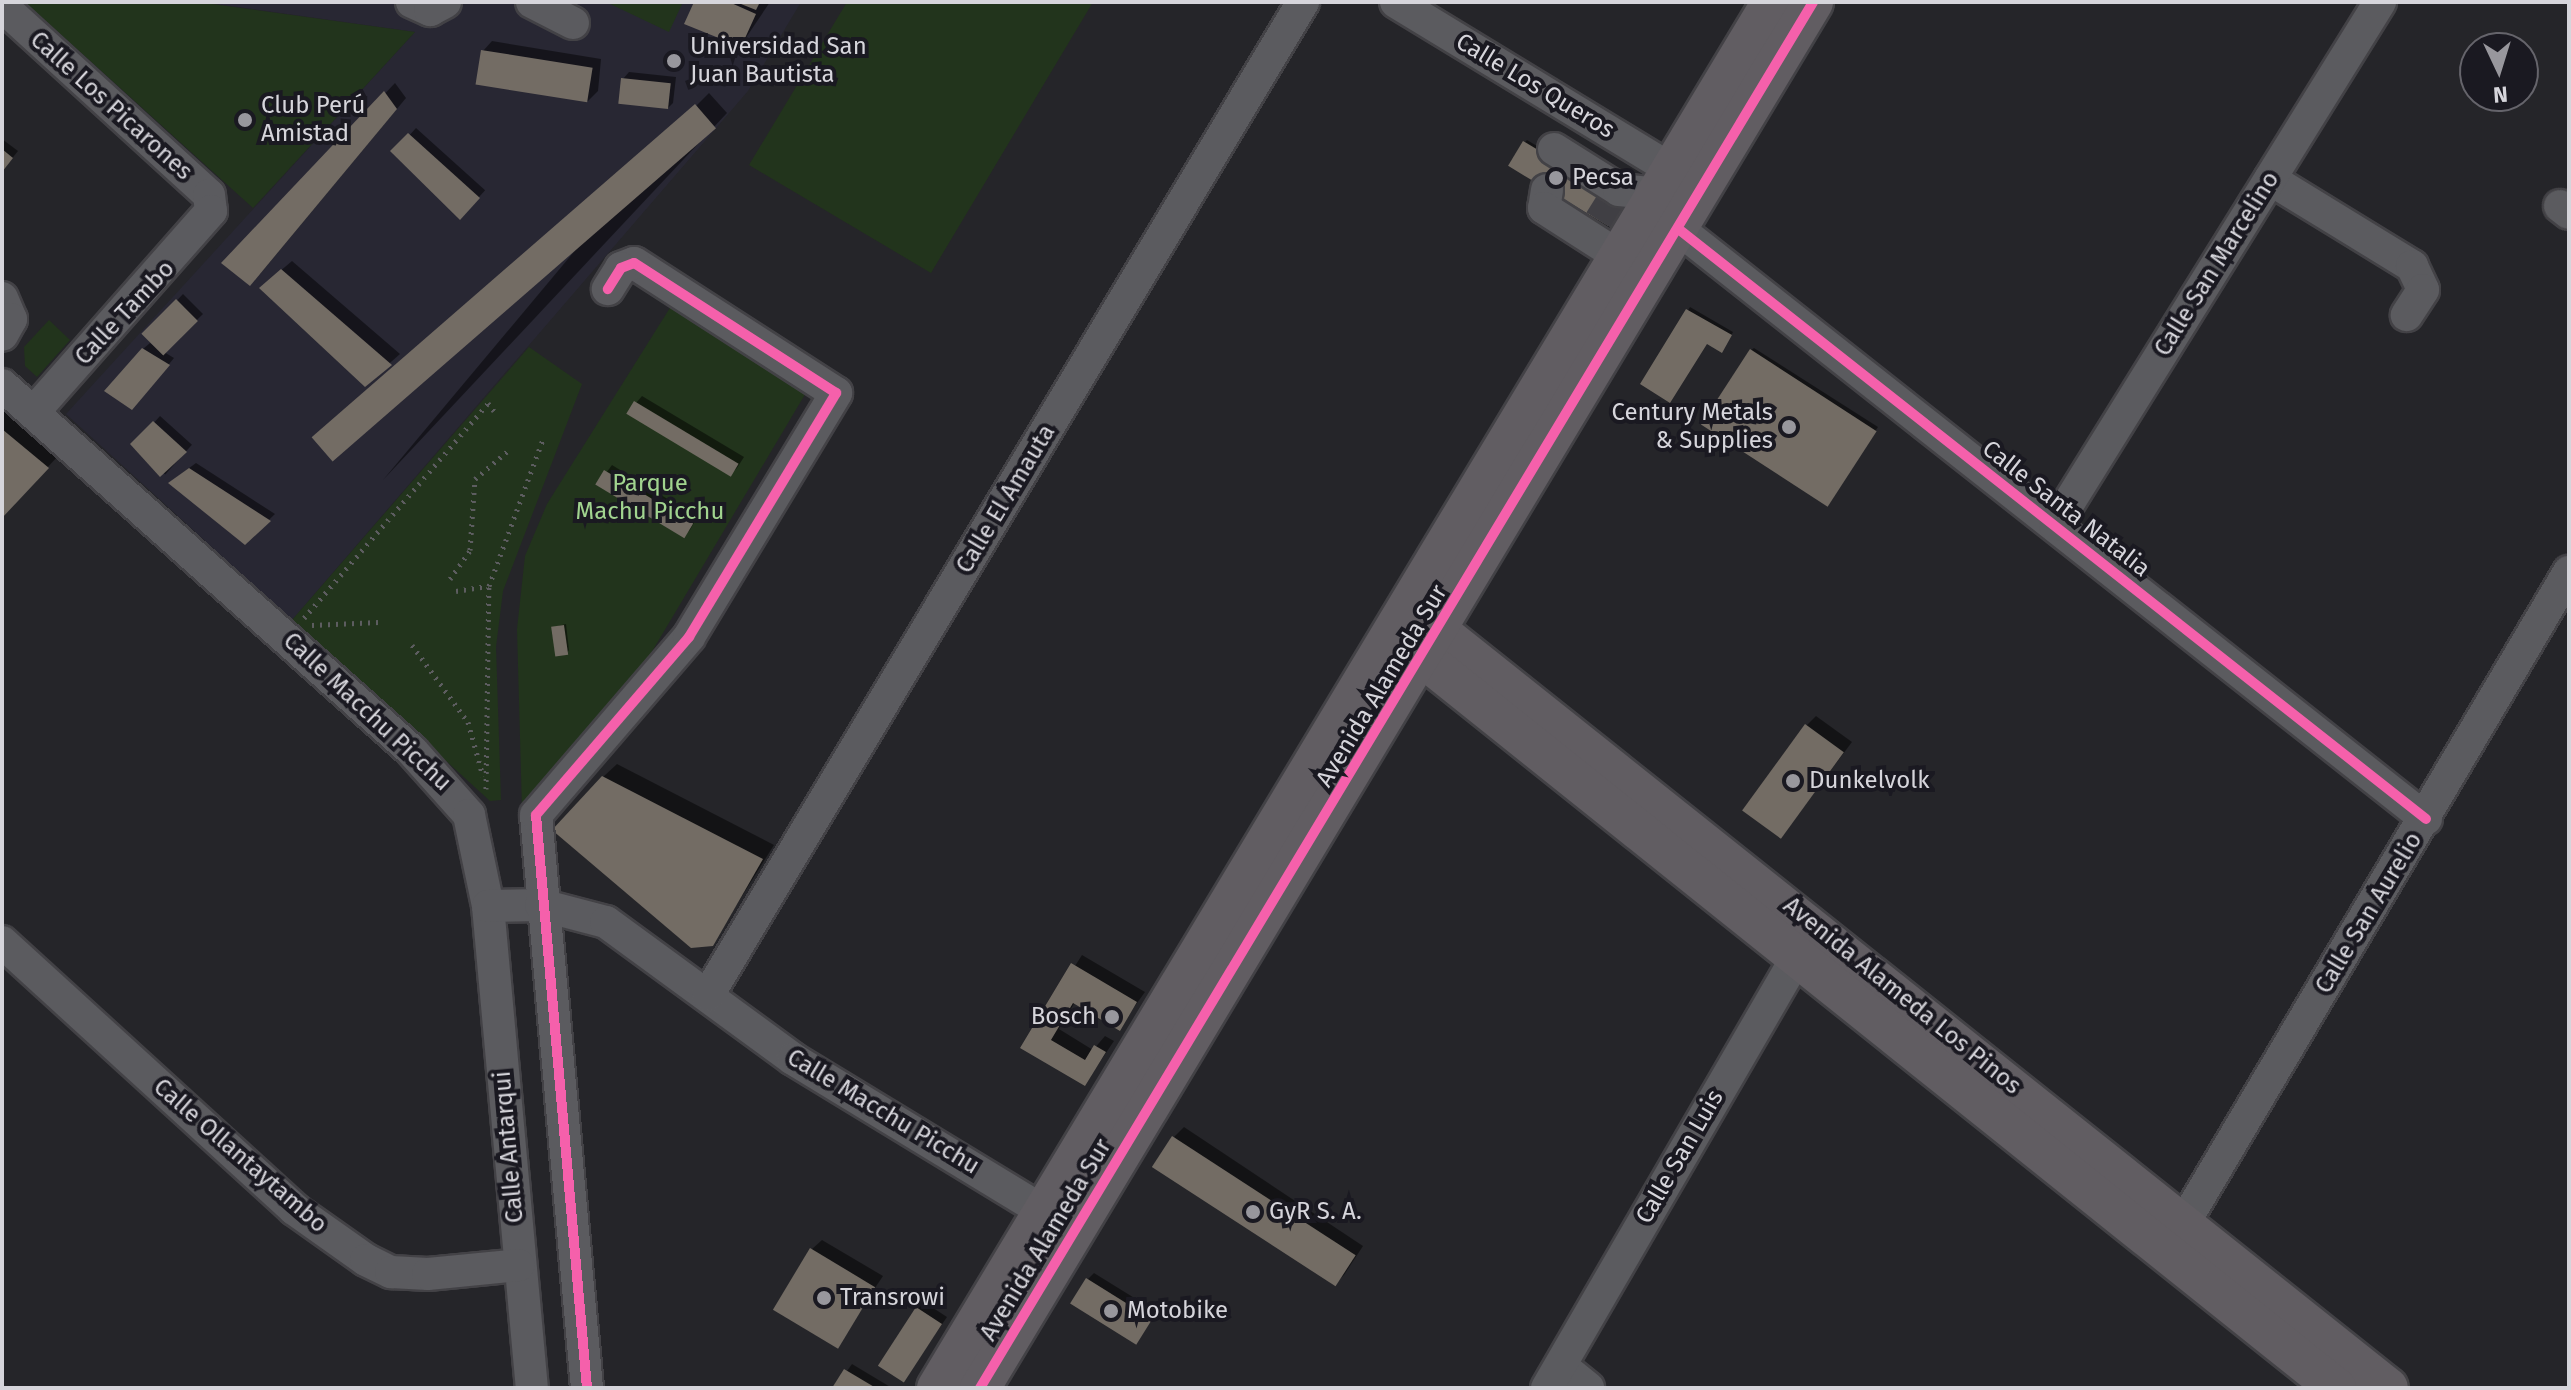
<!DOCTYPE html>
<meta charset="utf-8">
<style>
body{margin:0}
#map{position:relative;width:2571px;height:1390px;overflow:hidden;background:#252529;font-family:"Fira Sans",sans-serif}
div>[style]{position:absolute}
.built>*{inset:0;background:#282733}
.green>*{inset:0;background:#22341c}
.shadow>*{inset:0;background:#0007;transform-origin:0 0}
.building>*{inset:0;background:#736c64;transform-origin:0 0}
.minor-tunnel>*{height:32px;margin-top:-16px;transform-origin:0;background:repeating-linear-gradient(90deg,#403f44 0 32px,transparent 0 48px)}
.path>*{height:5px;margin-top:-2.5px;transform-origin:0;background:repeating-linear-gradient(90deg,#5d5d60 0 2px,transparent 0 8px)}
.roads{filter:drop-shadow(2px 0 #434246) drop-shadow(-2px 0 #434246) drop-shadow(0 2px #434246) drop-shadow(0 -2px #434246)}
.minor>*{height:32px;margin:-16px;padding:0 16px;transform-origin:16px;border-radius:16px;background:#5b5b5f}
.major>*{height:40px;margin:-20px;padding:0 20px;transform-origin:20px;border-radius:20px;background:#615d62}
.cycleway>*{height:10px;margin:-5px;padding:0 5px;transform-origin:5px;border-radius:5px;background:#f560ab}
.dots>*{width:22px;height:22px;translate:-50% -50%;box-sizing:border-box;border:4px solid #1a1921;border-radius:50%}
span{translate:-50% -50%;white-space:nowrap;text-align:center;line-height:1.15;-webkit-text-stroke:8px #1a1921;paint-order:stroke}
.poi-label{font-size:24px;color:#d6d5db}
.left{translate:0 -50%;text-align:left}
.right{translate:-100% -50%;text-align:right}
.street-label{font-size:24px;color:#d6d5db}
.park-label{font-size:24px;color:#a1d48f}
.frame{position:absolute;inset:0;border:4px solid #d6d5db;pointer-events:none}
.north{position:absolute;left:2459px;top:32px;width:80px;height:80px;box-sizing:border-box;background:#1a1921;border:2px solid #65646b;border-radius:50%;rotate:176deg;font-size:22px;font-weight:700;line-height:32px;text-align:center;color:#d6d5db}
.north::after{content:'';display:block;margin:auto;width:28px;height:36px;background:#98979d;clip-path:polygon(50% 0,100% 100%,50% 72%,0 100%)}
</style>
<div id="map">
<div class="built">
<i style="clip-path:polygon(202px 2px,801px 2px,748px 91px,292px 620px,66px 414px,415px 32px)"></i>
</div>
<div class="green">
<i style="clip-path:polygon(25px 2px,198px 2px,415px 32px,253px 208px)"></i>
<i style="clip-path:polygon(606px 2px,683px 2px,669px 32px)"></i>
<i style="clip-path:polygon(847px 2px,1093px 2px,931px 273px,749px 165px)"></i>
<i style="clip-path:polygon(673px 303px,810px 386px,632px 685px,522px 809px,517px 629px,525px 556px,547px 504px)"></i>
<i style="clip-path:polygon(49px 320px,70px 340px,37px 377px,25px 366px,24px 347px)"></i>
<i style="clip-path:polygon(529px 347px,582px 384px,503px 591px,496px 647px,501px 800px,490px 801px,292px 620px)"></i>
</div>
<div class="shadow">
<i style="clip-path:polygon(696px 2px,770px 2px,741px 45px)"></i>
<i style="clip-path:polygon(492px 41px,601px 59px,598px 91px,588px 101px,483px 51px)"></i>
<i style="clip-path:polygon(629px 72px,676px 77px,673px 103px,667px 109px,623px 79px)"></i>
<i style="clip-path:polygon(395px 83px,406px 98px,260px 274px,224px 263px)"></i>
<i style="clip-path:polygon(709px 93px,727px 113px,383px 480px,696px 106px)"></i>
<i style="left:416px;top:128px;width:93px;height:33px;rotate:42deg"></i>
<i style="clip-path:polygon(2px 139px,18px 151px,2px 171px)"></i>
<i style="clip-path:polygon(1527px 140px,1624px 198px,1524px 143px)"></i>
<i style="clip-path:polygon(292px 261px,400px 354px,365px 385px,272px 278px)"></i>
<i style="clip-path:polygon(183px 294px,203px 314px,164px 352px,174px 358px,138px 402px,143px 349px,150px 343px,157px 348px,145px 334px)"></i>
<i style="clip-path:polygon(1690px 307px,1733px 332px,1724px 348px,1708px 342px,1643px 384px)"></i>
<i style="clip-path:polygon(1754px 348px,1878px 427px,1830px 500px,1751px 350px)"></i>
<i style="clip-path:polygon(642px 396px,744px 457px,737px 468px,731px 474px,636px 403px)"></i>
<i style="clip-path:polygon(2px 405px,60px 454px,2px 516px)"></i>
<i style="left:160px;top:416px;width:43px;height:40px;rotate:42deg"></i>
<i style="clip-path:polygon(196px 463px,275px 514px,245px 543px,177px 477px)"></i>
<i style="clip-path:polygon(612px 465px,697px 517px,690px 530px,683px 536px,598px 484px)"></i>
<i style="clip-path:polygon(566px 624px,569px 650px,567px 653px,554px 627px)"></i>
<i style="clip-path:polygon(1816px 716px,1852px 742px,1782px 835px,1806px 726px)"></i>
<i style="clip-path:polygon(617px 764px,774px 845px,712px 944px,603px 777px)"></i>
<i style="clip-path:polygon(1082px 955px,1145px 992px,1119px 1028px,1075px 1002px,1059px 1029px,1093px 1050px,1105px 1036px,1114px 1041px,1085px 1084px,1023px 1047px)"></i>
<i style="clip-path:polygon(1184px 1127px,1363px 1246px,1344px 1275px,1334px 1285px,1174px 1137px)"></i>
<i style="clip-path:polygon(822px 1240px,883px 1276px,836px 1346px,812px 1249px)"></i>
<i style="clip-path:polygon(1094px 1273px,1157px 1312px,1136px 1342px,1088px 1279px)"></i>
<i style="clip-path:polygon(924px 1302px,947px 1317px,904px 1380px,918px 1308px)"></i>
<i style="clip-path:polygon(852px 1364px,892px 1388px,835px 1388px)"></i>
</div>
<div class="building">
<i style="clip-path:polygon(694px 2px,729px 2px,756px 14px,741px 47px,684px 24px)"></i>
<i style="clip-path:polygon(736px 2px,760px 2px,756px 10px)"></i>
<i style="left:481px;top:50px;width:113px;height:35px;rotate:9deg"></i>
<i style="left:621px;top:78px;width:50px;height:26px;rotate:6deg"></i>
<i style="clip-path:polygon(384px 91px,397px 109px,250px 286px,221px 263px)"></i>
<i style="left:695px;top:104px;width:32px;height:508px;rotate:49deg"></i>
<i style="clip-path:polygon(408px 133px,480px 198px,460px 220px,390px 151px)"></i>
<i style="left:1523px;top:141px;width:117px;height:29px;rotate:31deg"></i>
<i style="clip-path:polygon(2px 149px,13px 158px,2px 172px)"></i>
<i style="clip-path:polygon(281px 269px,392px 365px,365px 387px,259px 288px)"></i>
<i style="left:176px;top:299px;width:31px;height:49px;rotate:45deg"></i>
<i style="clip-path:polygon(1686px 309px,1732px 335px,1722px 353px,1707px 344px,1670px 403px,1640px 384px)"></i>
<i style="clip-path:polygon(142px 348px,170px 365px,132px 410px,104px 391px)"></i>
<i style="left:1750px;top:349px;width:151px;height:90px;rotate:33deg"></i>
<i style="left:634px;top:401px;width:122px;height:15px;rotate:31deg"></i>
<i style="clip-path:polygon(153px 421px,187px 452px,160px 477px,130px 444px)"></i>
<i style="clip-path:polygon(2px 429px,49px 468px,2px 518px)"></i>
<i style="clip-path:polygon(189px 468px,271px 521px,245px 545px,168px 483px)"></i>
<i style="left:604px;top:470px;width:104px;height:17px;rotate:31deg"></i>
<i style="left:564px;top:625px;width:30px;height:13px;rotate:82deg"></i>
<i style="left:1805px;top:724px;width:48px;height:107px;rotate:36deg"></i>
<i style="clip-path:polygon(602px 776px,763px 859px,713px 946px,691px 948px,552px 830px)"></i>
<i style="clip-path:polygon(1071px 963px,1137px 1002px,1120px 1031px,1073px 1003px,1051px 1040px,1085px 1060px,1094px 1045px,1106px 1052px,1085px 1086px,1020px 1048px)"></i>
<i style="left:1172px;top:1136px;width:219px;height:37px;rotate:33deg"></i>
<i style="left:810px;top:1248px;width:76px;height:72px;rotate:31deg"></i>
<i style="left:1086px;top:1278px;width:78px;height:30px;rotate:32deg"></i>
<i style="left:916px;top:1307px;width:31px;height:70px;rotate:33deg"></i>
<i style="clip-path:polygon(844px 1369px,876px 1388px,832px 1388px)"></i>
</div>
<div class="minor-tunnel">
<i style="left:1600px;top:221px;width:28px;rotate:-58deg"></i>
</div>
<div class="path">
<i style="left:450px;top:579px;width:35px;rotate:-55deg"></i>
<i style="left:470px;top:550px;width:71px;rotate:-86deg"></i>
<i style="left:475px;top:479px;width:46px;rotate:-40.6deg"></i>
<i style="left:456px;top:591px;width:33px;rotate:-9deg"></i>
<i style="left:304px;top:618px;width:283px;rotate:-49.4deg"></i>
<i style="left:488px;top:403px;width:10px;rotate:53deg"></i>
<i style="left:312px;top:625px;width:67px;rotate:-2.6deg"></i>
<i style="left:412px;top:645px;width:95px;rotate:54deg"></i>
<i style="left:468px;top:722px;width:56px;rotate:74.5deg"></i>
<i style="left:486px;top:789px;width:203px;rotate:-89.2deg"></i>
<i style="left:489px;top:586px;width:157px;rotate:-69.8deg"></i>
</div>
<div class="roads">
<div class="minor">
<i style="left:412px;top:2px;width:20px;rotate:24deg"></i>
<i style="left:430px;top:10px;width:17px;rotate:-28deg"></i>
<i style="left:532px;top:2px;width:46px;rotate:27.1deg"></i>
<i style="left:1396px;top:2px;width:325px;rotate:31.3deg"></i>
<i style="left:2px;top:6px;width:280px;rotate:42.4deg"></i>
<i style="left:209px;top:195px;width:16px;rotate:83deg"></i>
<i style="left:211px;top:211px;width:269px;rotate:131.4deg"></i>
<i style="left:1554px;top:149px;width:77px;rotate:32.2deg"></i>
<i style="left:1619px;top:190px;width:41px;rotate:5.6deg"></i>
<i style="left:2270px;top:179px;width:167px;rotate:31.5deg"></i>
<i style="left:2412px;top:266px;width:26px;rotate:65deg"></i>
<i style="left:2423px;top:290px;width:30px;rotate:123deg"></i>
<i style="left:1547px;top:190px;width:18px;rotate:99deg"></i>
<i style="left:1544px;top:208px;width:93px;rotate:32.7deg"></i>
<i style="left:2560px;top:206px;width:11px;rotate:38deg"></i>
<i style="left:1681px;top:231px;width:949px;rotate:38.28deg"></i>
<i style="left:2px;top:298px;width:23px;rotate:67deg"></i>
<i style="left:11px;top:319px;width:18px;rotate:119deg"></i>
<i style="left:2px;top:385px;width:550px;rotate:41.75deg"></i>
<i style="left:412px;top:751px;width:86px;rotate:48.3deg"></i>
<i style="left:469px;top:815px;width:93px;rotate:78.2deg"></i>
<i style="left:488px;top:906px;width:484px;rotate:84.8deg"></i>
<i style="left:2055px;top:525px;width:616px;rotate:-58.14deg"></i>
<i style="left:488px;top:906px;width:53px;rotate:-1.1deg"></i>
<i style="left:541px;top:905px;width:67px;rotate:14.7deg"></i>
<i style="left:606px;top:922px;width:232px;rotate:36.2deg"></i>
<i style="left:793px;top:1059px;width:316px;rotate:31.3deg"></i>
<i style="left:2px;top:942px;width:396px;rotate:42.4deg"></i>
<i style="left:294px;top:1209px;width:88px;rotate:35.3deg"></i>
<i style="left:366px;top:1260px;width:28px;rotate:26deg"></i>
<i style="left:391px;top:1272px;width:37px;rotate:3deg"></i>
<i style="left:428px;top:1274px;width:91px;rotate:-5.6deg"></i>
<i style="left:708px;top:995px;width:1158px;rotate:-59.07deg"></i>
<i style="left:2172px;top:1243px;width:780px;rotate:-59.39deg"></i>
<i style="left:1561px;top:1366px;width:35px;rotate:39deg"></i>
<i style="left:587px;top:1388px;width:575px;rotate:-95.09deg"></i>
<i style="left:536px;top:815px;width:235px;rotate:-49.3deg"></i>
<i style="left:689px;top:637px;width:285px;rotate:-58.9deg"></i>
<i style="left:836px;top:393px;width:240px;rotate:-147.2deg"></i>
<i style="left:634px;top:263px;width:14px;rotate:159deg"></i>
<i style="left:621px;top:268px;width:25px;rotate:122deg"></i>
<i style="left:1547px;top:1388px;width:520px;rotate:-59.89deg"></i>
</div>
<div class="major">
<i style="left:1418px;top:615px;width:1240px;rotate:38.55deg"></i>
<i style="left:1402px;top:641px;width:1196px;rotate:38.65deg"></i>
<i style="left:937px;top:1388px;width:1618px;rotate:-58.93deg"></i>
<i style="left:980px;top:1388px;width:1617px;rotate:-58.99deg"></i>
</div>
</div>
<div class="cycleway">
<i style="left:1681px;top:231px;width:949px;rotate:38.28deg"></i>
<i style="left:587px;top:1388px;width:575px;rotate:-95.09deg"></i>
<i style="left:536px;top:815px;width:235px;rotate:-49.3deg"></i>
<i style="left:689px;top:637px;width:285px;rotate:-58.9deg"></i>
<i style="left:836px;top:393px;width:240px;rotate:-147.2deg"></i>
<i style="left:634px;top:263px;width:14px;rotate:159deg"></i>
<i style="left:621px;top:268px;width:25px;rotate:122deg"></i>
<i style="left:980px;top:1388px;width:1617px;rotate:-58.99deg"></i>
</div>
<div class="dots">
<i style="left:674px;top:61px;background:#98979d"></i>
<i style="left:245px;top:120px;background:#98979d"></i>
<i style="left:1556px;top:178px;background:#98979d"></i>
<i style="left:1789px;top:427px;background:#98979d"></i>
<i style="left:1793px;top:781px;background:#98979d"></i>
<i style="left:1112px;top:1017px;background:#98979d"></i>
<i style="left:1253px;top:1212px;background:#98979d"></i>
<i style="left:824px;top:1298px;background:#98979d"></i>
<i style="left:1111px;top:1311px;background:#98979d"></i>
</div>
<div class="poi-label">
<span class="left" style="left:690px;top:61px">Universidad San<br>Juan Bautista</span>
<span class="left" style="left:261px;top:120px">Club Perú<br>Amistad</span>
<span class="left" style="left:1572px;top:178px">Pecsa</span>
<span class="right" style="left:1773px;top:427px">Century Metals<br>&amp; Supplies</span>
<span class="left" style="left:1809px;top:781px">Dunkelvolk</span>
<span class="right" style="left:1096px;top:1017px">Bosch</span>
<span class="left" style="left:1269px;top:1212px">GyR S. A.</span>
<span class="left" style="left:840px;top:1298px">Transrowi</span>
<span class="left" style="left:1127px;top:1311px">Motobike</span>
</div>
<div class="street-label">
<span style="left:1535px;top:86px;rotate:31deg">Calle Los Queros</span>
<span style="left:111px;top:106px;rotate:42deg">Calle Los Picarones</span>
<span style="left:2217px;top:264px;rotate:-58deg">Calle San Marcelino</span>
<span style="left:125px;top:313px;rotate:-47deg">Calle Tambo</span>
<span style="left:1006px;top:499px;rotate:-59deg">Calle El Amauta</span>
<span style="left:2066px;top:509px;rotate:38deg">Calle Santa Natalia</span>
<span style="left:1382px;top:686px;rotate:-59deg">Avenida Alameda Sur</span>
<span style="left:367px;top:712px;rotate:43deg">Calle Macchu Picchu</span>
<span style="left:2369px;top:913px;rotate:-59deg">Calle San Aurelio</span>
<span style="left:1902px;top:996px;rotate:39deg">Avenida Alameda Los Pinos</span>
<span style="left:883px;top:1112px;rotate:31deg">Calle Macchu Picchu</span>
<span style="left:509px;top:1147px;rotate:-95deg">Calle Antarqui</span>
<span style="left:240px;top:1156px;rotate:41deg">Calle Ollantaytambo</span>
<span style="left:1680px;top:1157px;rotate:-60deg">Calle San Luis</span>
<span style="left:1046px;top:1240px;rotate:-59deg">Avenida Alameda Sur</span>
</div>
<div class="park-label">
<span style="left:650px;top:498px">Parque<br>Machu Picchu</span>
</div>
<div class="frame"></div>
<div class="north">N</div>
</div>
